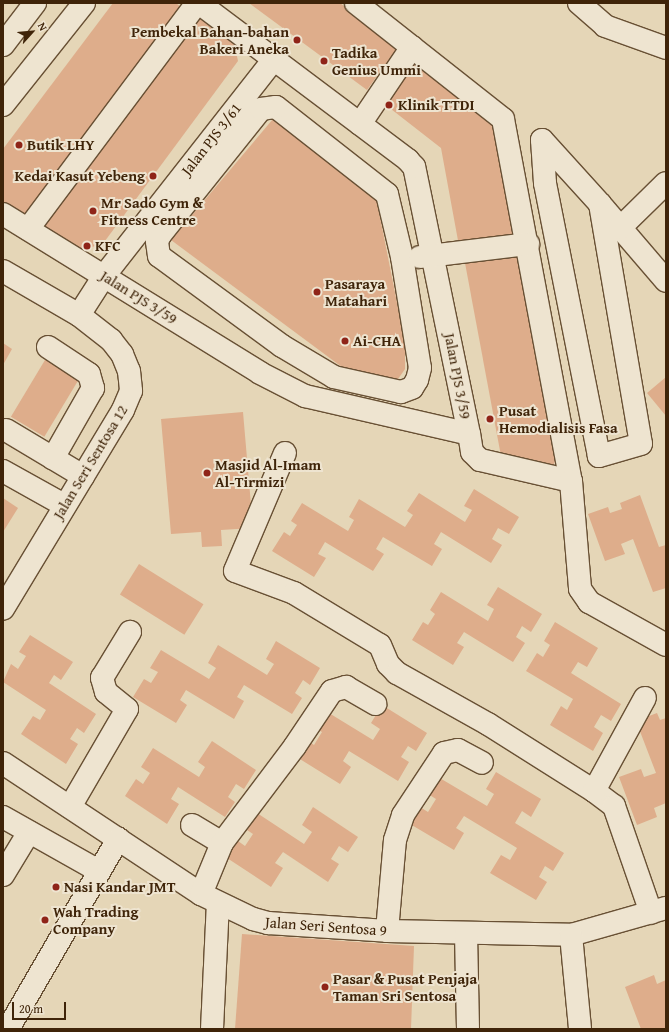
<!DOCTYPE html>
<style>
body{margin:0}
#map{position:relative;width:669px;height:1032px;overflow:hidden;background:#e5d6b7;font-family:"Gentium Book Plus",serif}
div>[style]{position:absolute}
.building>*{inset:0;background:#dead8b;transform-origin:0 0}
.roads{filter:drop-shadow(1px 0 #685034) drop-shadow(-1px 0 #685034) drop-shadow(0 1px #685034) drop-shadow(0 -1px #685034)}
.minor>*{height:22px;margin:-11px;padding:0 11px;transform-origin:11px;border-radius:11px;background:#eee4d0}
.dots>*{width:11px;height:11px;translate:-50% -50%;box-sizing:border-box;border:2px solid #eee4d0;border-radius:50%}
span{translate:-50% -50%;white-space:nowrap;text-align:center;line-height:1.15;-webkit-text-stroke:4px #eee4d0;paint-order:stroke}
.poi-label{font-size:15px;color:#3f2409;font-weight:700}
.right{translate:-100% -50%;text-align:right}
.left{translate:0 -50%;text-align:left}
.street-label{font-size:15px;color:#3f2409}
.frame{position:absolute;inset:0;border:4px solid #3f2409;pointer-events:none}
.north{position:absolute;left:12px;top:12px;width:40px;height:40px;-webkit-text-stroke:3px #eee4d0;paint-order:stroke;rotate:63deg;font-size:11px;font-weight:700;line-height:16px;text-align:center;color:#3f2409}
.north::after{content:'';display:block;margin:auto;width:14px;height:18px;background:#3f2409;clip-path:polygon(50% 0,100% 100%,50% 72%,0 100%)}
.scale{position:absolute;left:12px;top:1002px;width:54px;height:18px;box-sizing:border-box;border:2px solid #3f2409;border-top:0;padding-left:5px;font-size:12px;line-height:14px;white-space:nowrap;color:#3f2409;-webkit-text-stroke:3px #eee4d0;paint-order:stroke}
</style>
<div id="map">
<div class="building">
<i style="clip-path:polygon(113px 3px,176px 3px,182px 8px,25px 219px,3px 206px,3px 149px)"></i>
<i style="clip-path:polygon(249px 3px,340px 3px,398px 47px,367px 90px)"></i>
<i style="clip-path:polygon(199px 17px,234px 43px,238px 61px,102px 245px,80px 249px,38px 223px)"></i>
<i style="clip-path:polygon(415px 58px,494px 118px,515px 236px,459px 246px,441px 148px,382px 102px)"></i>
<i style="clip-path:polygon(273px 119px,376px 197px,405px 343px,405px 369px,396px 382px,350px 373px,171px 240px)"></i>
<i style="clip-path:polygon(519px 252px,560px 454px,550px 470px,501px 456px,465px 263px)"></i>
<i style="clip-path:polygon(3px 343px,12px 349px,3px 365px)"></i>
<i style="left:48px;top:355px;width:39px;height:72px;rotate:31deg"></i>
<i style="clip-path:polygon(666px 377px,666px 416px,647px 393px)"></i>
<i style="clip-path:polygon(243px 412px,253px 528px,221px 530px,222px 546px,202px 547px,201px 532px,171px 534px,161px 419px)"></i>
<i style="clip-path:polygon(474px 489px,519px 517px,509px 534px,498px 528px,492px 539px,502px 545px,491px 563px,441px 532px,434px 544px,442px 549px,432px 566px,383px 537px,376px 549px,384px 554px,373px 571px,325px 542px,318px 554px,326px 558px,314px 577px,272px 551px,284px 532px,290px 536px,297px 525px,291px 521px,302px 503px,348px 531px,354px 520px,349px 517px,359px 499px,405px 527px,413px 515px,407px 511px,419px 493px,465px 522px,472px 510px,464px 506px)"></i>
<i style="clip-path:polygon(640px 495px,659px 547px,666px 545px,666px 588px,653px 592px,633px 539px,621px 544px,625px 554px,605px 561px,588px 514px,608px 507px,610px 513px,622px 509px,620px 503px)"></i>
<i style="clip-path:polygon(3px 498px,18px 508px,3px 532px)"></i>
<i style="left:139px;top:564px;width:76px;height:36px;rotate:32deg"></i>
<i style="clip-path:polygon(498px 587px,542px 614px,531px 632px,522px 626px,516px 637px,525px 643px,513px 662px,464px 632px,457px 643px,464px 647px,453px 665px,412px 640px,423px 622px,428px 625px,435px 614px,430px 610px,441px 592px,488px 621px,494px 609px,487px 605px)"></i>
<i style="clip-path:polygon(555px 622px,598px 648px,587px 667px,578px 662px,571px 673px,621px 704px,611px 721px,601px 715px,594px 727px,603px 733px,593px 751px,550px 725px,561px 706px,567px 710px,573px 699px,526px 671px,537px 653px,543px 657px,550px 645px,544px 641px)"></i>
<i style="clip-path:polygon(30px 635px,73px 662px,61px 680px,54px 675px,49px 683px,96px 714px,84px 733px,77px 728px,70px 739px,78px 744px,66px 764px,21px 734px,33px 716px,40px 720px,46px 710px,3px 682px,11px 664px,18px 669px,26px 656px,19px 652px)"></i>
<i style="clip-path:polygon(276px 641px,320px 668px,310px 685px,303px 680px,295px 693px,302px 698px,292px 714px,244px 685px,237px 697px,244px 701px,234px 719px,186px 690px,180px 700px,187px 705px,176px 723px,133px 697px,144px 679px,151px 683px,158px 672px,150px 668px,161px 650px,209px 679px,216px 668px,208px 663px,218px 645px,267px 675px,274px 664px,266px 659px)"></i>
<i style="clip-path:polygon(382px 705px,427px 733px,416px 751px,408px 746px,401px 757px,409px 762px,398px 781px,349px 751px,343px 761px,351px 767px,340px 784px,295px 756px,305px 739px,314px 745px,322px 732px,313px 727px,324px 710px,373px 740px,380px 729px,371px 723px)"></i>
<i style="clip-path:polygon(657px 713px,660px 720px,666px 718px,666px 803px,654px 808px,657px 817px,637px 825px,619px 777px,641px 769px,644px 777px,656px 773px,636px 721px)"></i>
<i style="clip-path:polygon(212px 741px,256px 770px,244px 789px,236px 784px,228px 797px,235px 802px,225px 817px,178px 787px,171px 799px,179px 804px,167px 824px,125px 796px,136px 779px,143px 784px,150px 773px,141px 767px,153px 748px,199px 777px,205px 767px,198px 762px)"></i>
<i style="clip-path:polygon(496px 772px,541px 799px,531px 817px,522px 811px,515px 823px,564px 853px,553px 871px,545px 866px,539px 877px,547px 882px,536px 900px,490px 873px,501px 855px,510px 860px,517px 848px,464px 816px,456px 828px,464px 833px,454px 850px,410px 824px,420px 807px,428px 812px,436px 799px,428px 794px,438px 777px,487px 806px,494px 794px,486px 789px)"></i>
<i style="clip-path:polygon(313px 807px,358px 837px,348px 852px,339px 846px,331px 859px,339px 864px,328px 882px,283px 852px,275px 863px,283px 868px,271px 887px,227px 858px,238px 841px,245px 846px,253px 834px,247px 830px,257px 813px,304px 844px,312px 832px,302px 825px)"></i>
<i style="clip-path:polygon(242px 934px,414px 946px,411px 1029px,235px 1029px)"></i>
<i style="clip-path:polygon(654px 975px,657px 984px,666px 980px,666px 1029px,641px 1029px,625px 987px)"></i>
</div>
<div class="roads">
<div class="minor">
<i style="left:356px;top:3px;width:187px;rotate:38.3deg"></i>
<i style="left:503px;top:119px;width:368px;rotate:79.4deg"></i>
<i style="left:571px;top:481px;width:93px;rotate:-167deg"></i>
<i style="left:480px;top:460px;width:11px;rotate:-135deg"></i>
<i style="left:472px;top:452px;width:18px;rotate:-99deg"></i>
<i style="left:579px;top:3px;width:35px;rotate:41deg"></i>
<i style="left:605px;top:26px;width:65px;rotate:19.8deg"></i>
<i style="left:3px;top:45px;width:53px;rotate:-52.7deg"></i>
<i style="left:3px;top:105px;width:130px;rotate:-51.5deg"></i>
<i style="left:276px;top:107px;width:141px;rotate:38.1deg"></i>
<i style="left:387px;top:194px;width:65px;rotate:76.6deg"></i>
<i style="left:402px;top:257px;width:112px;rotate:80.8deg"></i>
<i style="left:420px;top:368px;width:12px;rotate:104deg"></i>
<i style="left:417px;top:380px;width:9px;rotate:122deg"></i>
<i style="left:412px;top:388px;width:12px;rotate:160deg"></i>
<i style="left:401px;top:392px;width:69px;rotate:-167.4deg"></i>
<i style="left:334px;top:377px;width:61px;rotate:-149.2deg"></i>
<i style="left:282px;top:346px;width:152px;rotate:-143.8deg"></i>
<i style="left:159px;top:256px;width:15px;rotate:-98deg"></i>
<i style="left:157px;top:241px;width:7px;rotate:-63deg"></i>
<i style="left:160px;top:235px;width:161px;rotate:-51.3deg"></i>
<i style="left:261px;top:109px;width:15px;rotate:-8deg"></i>
<i style="left:360px;top:124px;width:93px;rotate:-56deg"></i>
<i style="left:600px;top:204px;width:243px;rotate:80.3deg"></i>
<i style="left:641px;top:444px;width:44px;rotate:164.1deg"></i>
<i style="left:599px;top:456px;width:278px;rotate:-101.2deg"></i>
<i style="left:545px;top:183px;width:43px;rotate:-94deg"></i>
<i style="left:542px;top:140px;width:86px;rotate:47.8deg"></i>
<i style="left:600px;top:204px;width:101px;rotate:49.4deg"></i>
<i style="left:3px;top:214px;width:302px;rotate:31.7deg"></i>
<i style="left:260px;top:373px;width:51px;rotate:27.1deg"></i>
<i style="left:305px;top:396px;width:168px;rotate:13deg"></i>
<i style="left:469px;top:434px;width:273px;rotate:-101.6deg"></i>
<i style="left:414px;top:167px;width:9px;rotate:-131deg"></i>
<i style="left:408px;top:160px;width:261px;rotate:-143.1deg"></i>
<i style="left:620px;top:228px;width:64px;rotate:-44.4deg"></i>
<i style="left:28px;top:229px;width:282px;rotate:-53.2deg"></i>
<i style="left:420px;top:257px;width:109px;rotate:-6.9deg"></i>
<i style="left:3px;top:271px;width:88px;rotate:30.1deg"></i>
<i style="left:79px;top:315px;width:41px;rotate:38deg"></i>
<i style="left:111px;top:340px;width:18px;rotate:52deg"></i>
<i style="left:122px;top:354px;width:18px;rotate:68deg"></i>
<i style="left:129px;top:371px;width:20px;rotate:84deg"></i>
<i style="left:131px;top:391px;width:21px;rotate:113deg"></i>
<i style="left:123px;top:410px;width:232px;rotate:121.1deg"></i>
<i style="left:79px;top:315px;width:46px;rotate:-57.3deg"></i>
<i style="left:104px;top:276px;width:276px;rotate:-51.9deg"></i>
<i style="left:48px;top:347px;width:49px;rotate:33.4deg"></i>
<i style="left:89px;top:374px;width:15px;rotate:74deg"></i>
<i style="left:93px;top:388px;width:81px;rotate:119.7deg"></i>
<i style="left:6px;top:430px;width:90px;rotate:30.9deg"></i>
<i style="left:285px;top:453px;width:128px;rotate:113deg"></i>
<i style="left:235px;top:571px;width:63px;rotate:20.4deg"></i>
<i style="left:294px;top:593px;width:100px;rotate:31.2deg"></i>
<i style="left:380px;top:645px;width:21px;rotate:67deg"></i>
<i style="left:388px;top:664px;width:13px;rotate:45deg"></i>
<i style="left:397px;top:673px;width:104px;rotate:29.3deg"></i>
<i style="left:488px;top:724px;width:125px;rotate:32.3deg"></i>
<i style="left:594px;top:791px;width:25px;rotate:37deg"></i>
<i style="left:614px;top:806px;width:113px;rotate:70.9deg"></i>
<i style="left:3px;top:471px;width:70px;rotate:29.1deg"></i>
<i style="left:571px;top:481px;width:108px;rotate:85.2deg"></i>
<i style="left:580px;top:589px;width:16px;rotate:55deg"></i>
<i style="left:589px;top:602px;width:88px;rotate:29.2deg"></i>
<i style="left:3px;top:763px;width:237px;rotate:33.5deg"></i>
<i style="left:201px;top:894px;width:58px;rotate:25.7deg"></i>
<i style="left:253px;top:919px;width:16px;rotate:15deg"></i>
<i style="left:268px;top:923px;width:119px;rotate:3.8deg"></i>
<i style="left:387px;top:931px;width:184px;rotate:1.2deg"></i>
<i style="left:571px;top:935px;width:99px;rotate:-15.9deg"></i>
<i style="left:594px;top:791px;width:106px;rotate:-61.3deg"></i>
<i style="left:70px;top:807px;width:113px;rotate:-59.8deg"></i>
<i style="left:127px;top:709px;width:27px;rotate:-141deg"></i>
<i style="left:106px;top:692px;width:15px;rotate:-106deg"></i>
<i style="left:102px;top:678px;width:54px;rotate:-58.7deg"></i>
<i style="left:3px;top:817px;width:110px;rotate:29.4deg"></i>
<i style="left:192px;top:825px;width:35px;rotate:31deg"></i>
<i style="left:222px;top:843px;width:121px;rotate:-53deg"></i>
<i style="left:295px;top:746px;width:66px;rotate:-56.1deg"></i>
<i style="left:332px;top:691px;width:15px;rotate:-16deg"></i>
<i style="left:346px;top:687px;width:34px;rotate:30deg"></i>
<i style="left:3px;top:875px;width:50px;rotate:-58.8deg"></i>
<i style="left:201px;top:894px;width:55px;rotate:-67.6deg"></i>
<i style="left:387px;top:931px;width:91px;rotate:-85deg"></i>
<i style="left:395px;top:840px;width:26px;rotate:-72deg"></i>
<i style="left:403px;top:815px;width:74px;rotate:-56.5deg"></i>
<i style="left:444px;top:753px;width:14px;rotate:-12deg"></i>
<i style="left:458px;top:750px;width:27px;rotate:28deg"></i>
<i style="left:466px;top:933px;width:96px;rotate:88.8deg"></i>
<i style="left:571px;top:935px;width:94px;rotate:84.5deg"></i>
<i style="left:8px;top:1029px;width:220px;rotate:-59.9deg"></i>
<i style="left:212px;top:1029px;width:125px;rotate:-87.3deg"></i>
</div>
</div>
<div class="dots">
<i style="left:297px;top:40px;background:#8f2418"></i>
<i style="left:324px;top:61px;background:#8f2418"></i>
<i style="left:389px;top:105px;background:#8f2418"></i>
<i style="left:19px;top:145px;background:#8f2418"></i>
<i style="left:153px;top:176px;background:#8f2418"></i>
<i style="left:93px;top:211px;background:#8f2418"></i>
<i style="left:87px;top:246px;background:#8f2418"></i>
<i style="left:317px;top:292px;background:#8f2418"></i>
<i style="left:345px;top:341px;background:#8f2418"></i>
<i style="left:490px;top:419px;background:#8f2418"></i>
<i style="left:207px;top:473px;background:#8f2418"></i>
<i style="left:56px;top:887px;background:#8f2418"></i>
<i style="left:45px;top:920px;background:#8f2418"></i>
<i style="left:325px;top:987px;background:#8f2418"></i>
</div>
<div class="poi-label">
<span class="right" style="left:289px;top:40px">Pembekal Bahan-bahan<br>Bakeri Aneka</span>
<span class="left" style="left:332px;top:61px">Tadika<br>Genius Ummi</span>
<span class="left" style="left:398px;top:105px">Klinik TTDI</span>
<span class="left" style="left:27px;top:145px">Butik LHY</span>
<span class="right" style="left:145px;top:176px">Kedai Kasut Yebeng</span>
<span class="left" style="left:101px;top:211px">Mr Sado Gym &amp;<br>Fitness Centre</span>
<span class="left" style="left:95px;top:246px">KFC</span>
<span class="left" style="left:325px;top:292px">Pasaraya<br>Matahari</span>
<span class="left" style="left:353px;top:341px">Ai-CHA</span>
<span class="left" style="left:499px;top:419px">Pusat<br>Hemodialisis Fasa</span>
<span class="left" style="left:215px;top:473px">Masjid Al-Imam<br>Al-Tirmizi</span>
<span class="left" style="left:64px;top:887px">Nasi Kandar JMT</span>
<span class="left" style="left:53px;top:920px">Wah Trading<br>Company</span>
<span class="left" style="left:333px;top:987px">Pasar &amp; Pusat Penjaja<br>Taman Sri Sentosa</span>
</div>
<div class="street-label">
<span style="left:211px;top:139px;rotate:-52deg">Jalan PJS 3/61</span>
<span style="left:139px;top:297px;rotate:32deg">Jalan PJS 3/59</span>
<span style="left:458px;top:376px;rotate:79deg">Jalan PJS 3/59</span>
<span style="left:90px;top:462px;rotate:-59deg">Jalan Seri Sentosa 12</span>
<span style="left:326px;top:926px;rotate:4deg">Jalan Seri Sentosa 9</span>
</div>
<div class="frame"></div>
<div class="north">N</div>
<div class="scale">20 m</div>
</div>
